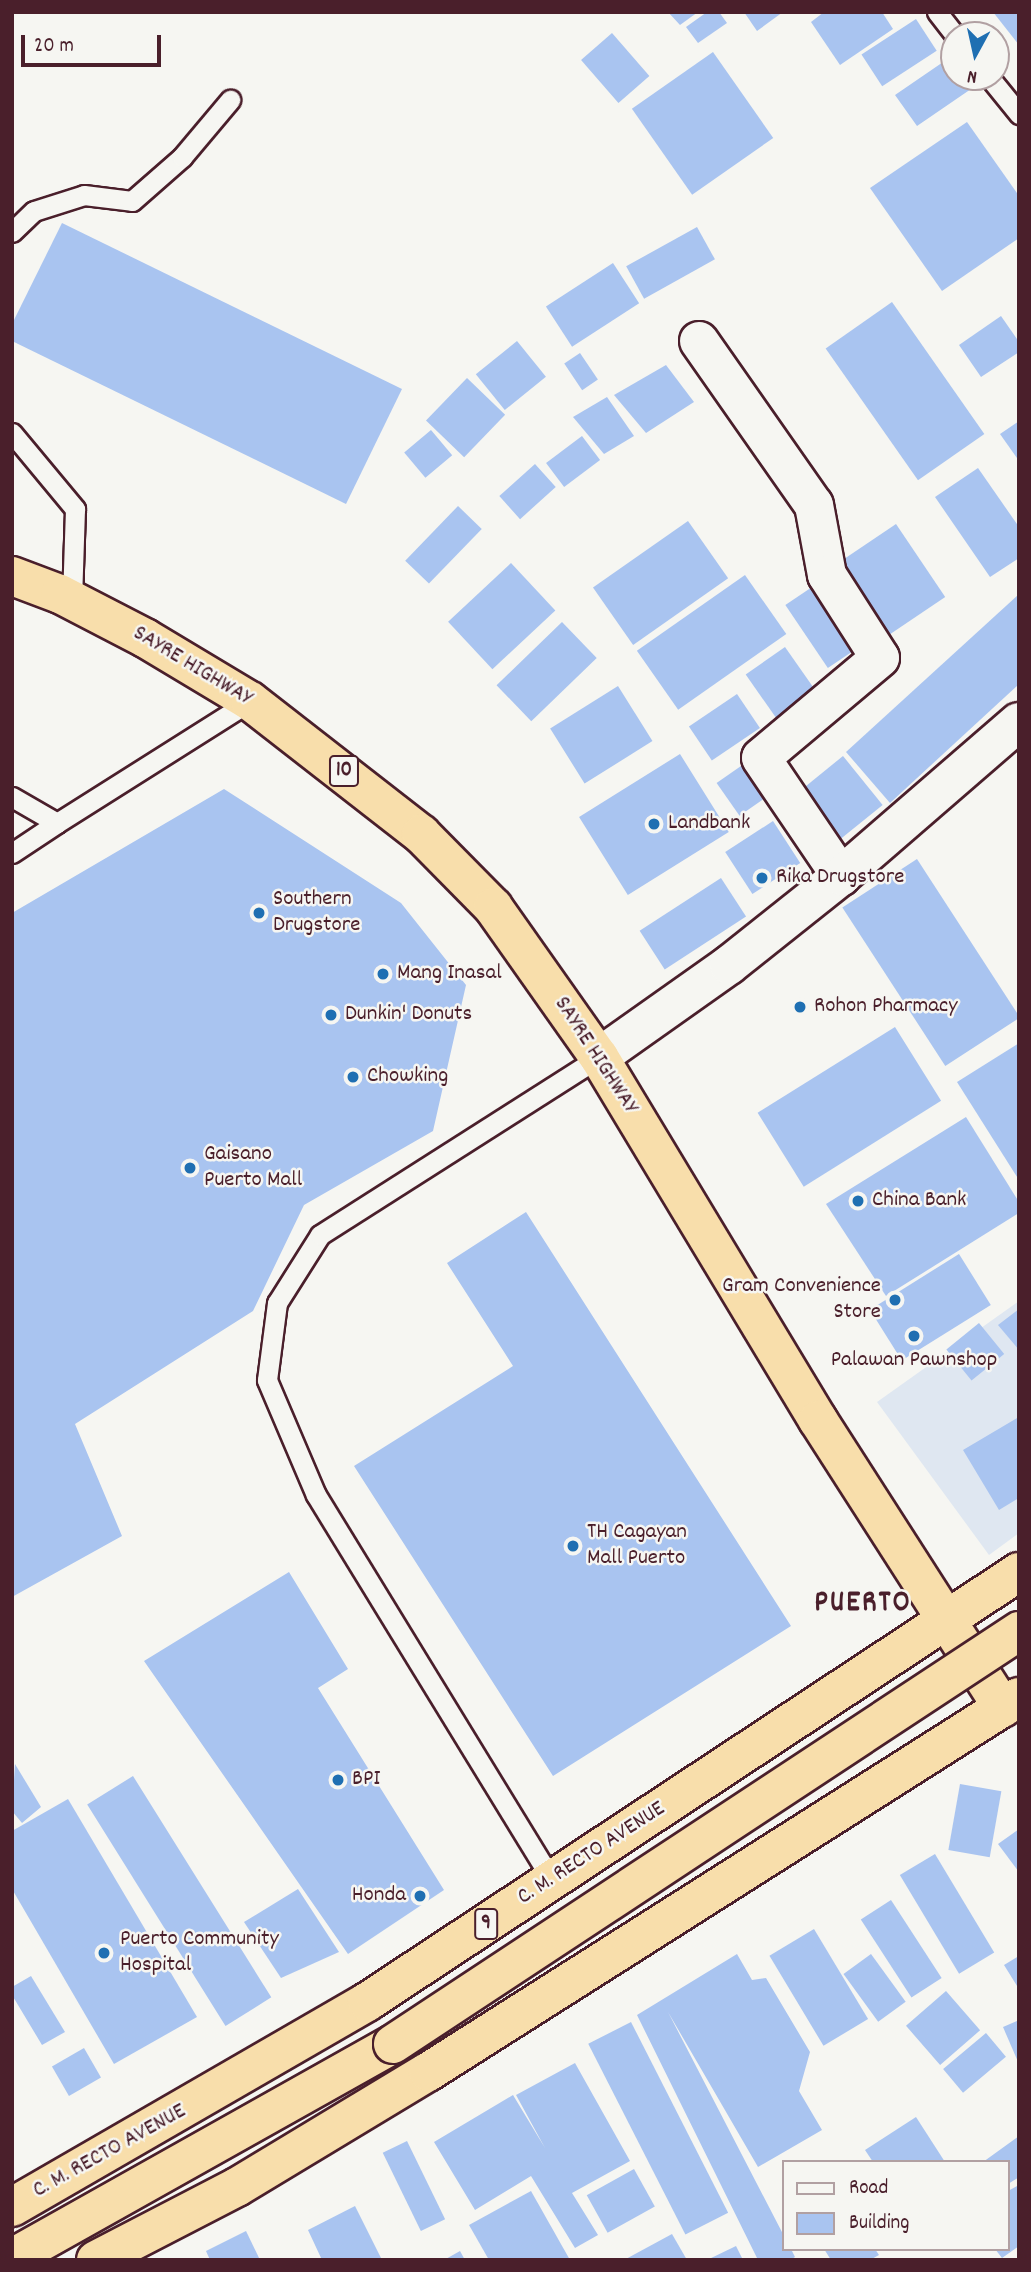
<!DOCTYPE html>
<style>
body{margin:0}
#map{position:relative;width:1031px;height:2272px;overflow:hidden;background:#f6f6f2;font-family:Dekko,sans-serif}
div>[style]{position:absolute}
.built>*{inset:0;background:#dfe7f1}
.building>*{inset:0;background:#a9c4f0;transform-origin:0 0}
.roads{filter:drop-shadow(2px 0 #4a1f2b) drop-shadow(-2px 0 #4a1f2b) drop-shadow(0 2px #4a1f2b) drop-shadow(0 -2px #4a1f2b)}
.lane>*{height:19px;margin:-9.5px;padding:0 9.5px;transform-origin:9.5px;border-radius:9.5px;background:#f6f6f2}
.street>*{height:38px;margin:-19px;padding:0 19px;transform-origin:19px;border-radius:19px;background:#f6f6f2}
.highway>*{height:38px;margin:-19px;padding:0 19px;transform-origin:19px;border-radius:19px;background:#f8deab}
.bridges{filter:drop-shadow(2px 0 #4a1f2b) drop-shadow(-2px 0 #4a1f2b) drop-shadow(0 2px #4a1f2b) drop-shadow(0 -2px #4a1f2b)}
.highway-bridge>*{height:38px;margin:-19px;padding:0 19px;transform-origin:19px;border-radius:19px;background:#f8deab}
.dots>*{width:19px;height:19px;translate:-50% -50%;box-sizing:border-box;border:4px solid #f6f6f2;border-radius:50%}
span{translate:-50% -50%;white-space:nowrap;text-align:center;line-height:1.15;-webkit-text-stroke:5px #f6f6f2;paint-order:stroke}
.shield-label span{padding:2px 5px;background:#f6f6f2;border:2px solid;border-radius:5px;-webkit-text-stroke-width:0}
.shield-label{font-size:21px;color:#4a1f2b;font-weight:700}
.street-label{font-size:23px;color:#4a1f2b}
.poi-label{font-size:23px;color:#4a1f2b}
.left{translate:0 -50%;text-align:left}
.right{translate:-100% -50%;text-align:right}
.district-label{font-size:30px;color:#4a1f2b;font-weight:700;letter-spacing:2px}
.frame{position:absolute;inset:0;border:14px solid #4a1f2b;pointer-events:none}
.legend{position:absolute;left:782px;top:2160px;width:228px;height:91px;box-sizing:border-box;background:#f6f6f2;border:2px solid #b1a0a2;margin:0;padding:9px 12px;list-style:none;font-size:21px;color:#4a1f2b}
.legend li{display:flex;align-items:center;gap:14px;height:35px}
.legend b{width:35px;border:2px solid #b1a0a2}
.north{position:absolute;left:940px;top:21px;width:70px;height:70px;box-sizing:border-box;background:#f6f6f2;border:2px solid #b1a0a2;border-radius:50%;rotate:188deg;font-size:19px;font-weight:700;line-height:28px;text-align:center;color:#4a1f2b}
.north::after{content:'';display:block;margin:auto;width:24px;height:32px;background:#1f6fb2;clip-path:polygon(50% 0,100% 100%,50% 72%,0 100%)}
.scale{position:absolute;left:21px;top:35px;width:140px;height:32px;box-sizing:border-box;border:4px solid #4a1f2b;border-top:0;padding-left:9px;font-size:21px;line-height:24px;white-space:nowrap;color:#4a1f2b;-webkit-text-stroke:5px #f6f6f2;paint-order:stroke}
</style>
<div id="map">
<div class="built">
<i style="clip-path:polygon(1019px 1301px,1019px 1533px,989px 1555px,877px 1402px)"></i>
</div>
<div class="building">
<i style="clip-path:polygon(668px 12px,698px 12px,680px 25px)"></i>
<i style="clip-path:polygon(707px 12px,719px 12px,727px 23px,698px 43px,686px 27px)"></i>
<i style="clip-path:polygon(744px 12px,783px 12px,757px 31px)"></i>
<i style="clip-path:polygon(824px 12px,882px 12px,893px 29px,840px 65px,811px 22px)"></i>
<i style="clip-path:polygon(993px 12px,1019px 12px,1019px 45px)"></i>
<i style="left:916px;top:19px;width:38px;height:65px;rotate:57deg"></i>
<i style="left:612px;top:33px;width:57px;height:41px;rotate:49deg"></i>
<i style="left:713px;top:52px;width:105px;height:99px;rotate:55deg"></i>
<i style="clip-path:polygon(949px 58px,954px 77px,962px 77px,971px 89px,917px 126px,895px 95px)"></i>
<i style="clip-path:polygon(967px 122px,1019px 196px,1019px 238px,942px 291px,870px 188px)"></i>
<i style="clip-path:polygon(62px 223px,402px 389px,346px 504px,12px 341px,12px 324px)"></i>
<i style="left:697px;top:227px;width:37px;height:81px;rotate:61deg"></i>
<i style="left:613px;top:263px;width:48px;height:80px;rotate:57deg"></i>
<i style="left:892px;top:302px;width:161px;height:81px;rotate:55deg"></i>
<i style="clip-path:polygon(1001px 316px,1019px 342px,1019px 352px,981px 377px,959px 345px)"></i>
<i style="left:517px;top:341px;width:46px;height:53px;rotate:51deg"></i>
<i style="left:580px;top:353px;width:32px;height:19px;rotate:56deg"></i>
<i style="clip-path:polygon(666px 365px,694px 402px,646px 433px,614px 395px)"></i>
<i style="left:467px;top:378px;width:53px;height:59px;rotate:44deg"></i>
<i style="clip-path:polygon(607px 397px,634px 436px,604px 454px,573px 417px)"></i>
<i style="clip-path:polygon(1019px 421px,1019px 461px,1000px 434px)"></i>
<i style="left:431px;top:430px;width:33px;height:35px;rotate:50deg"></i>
<i style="left:582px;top:436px;width:30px;height:45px;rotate:53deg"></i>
<i style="left:535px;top:464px;width:31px;height:48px;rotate:48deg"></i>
<i style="clip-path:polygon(978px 468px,1019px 527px,1019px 558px,990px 577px,935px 497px)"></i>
<i style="left:458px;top:506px;width:33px;height:76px;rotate:44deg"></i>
<i style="left:688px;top:521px;width:70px;height:116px;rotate:55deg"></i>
<i style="left:896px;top:524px;width:88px;height:72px;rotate:56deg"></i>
<i style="left:511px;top:563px;width:65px;height:86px;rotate:47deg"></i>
<i style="left:745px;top:575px;width:72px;height:132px;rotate:55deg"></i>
<i style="left:821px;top:581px;width:76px;height:43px;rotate:56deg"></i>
<i style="clip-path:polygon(1019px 594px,1019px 684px,890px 803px,846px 752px)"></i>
<i style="left:562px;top:622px;width:50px;height:91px;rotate:46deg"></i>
<i style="left:785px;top:647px;width:59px;height:48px;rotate:55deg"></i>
<i style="left:618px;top:686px;width:65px;height:80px;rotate:58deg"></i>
<i style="left:737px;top:694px;width:41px;height:58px;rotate:56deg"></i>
<i style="left:680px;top:754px;width:92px;height:119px;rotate:58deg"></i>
<i style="left:843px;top:756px;width:63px;height:61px;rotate:51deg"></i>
<i style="left:751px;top:759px;width:40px;height:42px;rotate:55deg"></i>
<i style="clip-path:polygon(224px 789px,401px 903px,466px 985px,433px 1131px,304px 1205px,253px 1311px,75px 1424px,122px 1536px,12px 1597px,12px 913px)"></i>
<i style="left:773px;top:821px;width:50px;height:57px;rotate:57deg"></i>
<i style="left:917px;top:859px;width:189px;height:89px;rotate:57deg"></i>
<i style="left:721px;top:878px;width:46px;height:97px;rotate:57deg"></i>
<i style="left:895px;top:1027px;width:87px;height:162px;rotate:58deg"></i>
<i style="clip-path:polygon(1019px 1043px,1019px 1180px,957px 1082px)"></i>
<i style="clip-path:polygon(966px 1117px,1019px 1202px,1019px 1213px,886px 1296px,826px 1204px)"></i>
<i style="clip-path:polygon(526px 1212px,791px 1626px,553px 1776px,354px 1466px,513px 1366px,447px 1263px)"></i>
<i style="left:959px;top:1254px;width:60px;height:105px;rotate:58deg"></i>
<i style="clip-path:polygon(1019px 1309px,1019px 1350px,998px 1325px)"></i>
<i style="left:979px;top:1323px;width:40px;height:42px;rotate:51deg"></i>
<i style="clip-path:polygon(1019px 1417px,1019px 1498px,999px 1510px,963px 1450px)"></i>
<i style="clip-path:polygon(289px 1572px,348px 1669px,318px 1688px,444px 1890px,348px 1954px,144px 1661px)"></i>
<i style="clip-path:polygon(15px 1764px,41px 1807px,22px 1823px,12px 1811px)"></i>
<i style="left:133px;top:1776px;width:261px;height:54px;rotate:58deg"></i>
<i style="left:960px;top:1784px;width:42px;height:67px;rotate:10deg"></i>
<i style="clip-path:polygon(68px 1799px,197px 2017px,114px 2064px,12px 1889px,12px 1831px)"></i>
<i style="clip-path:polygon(1019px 1829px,1019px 1872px,998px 1844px)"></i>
<i style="left:935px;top:1854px;width:115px;height:41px;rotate:59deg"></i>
<i style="clip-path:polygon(298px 1889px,339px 1952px,281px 1978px,244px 1922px)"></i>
<i style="left:891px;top:1900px;width:93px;height:36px;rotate:57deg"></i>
<i style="left:814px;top:1929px;width:105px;height:52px;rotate:59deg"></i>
<i style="clip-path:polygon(737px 1954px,752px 1980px,766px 1978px,810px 2052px,799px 2091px,822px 2130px,758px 2167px,668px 2012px,784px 2236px,784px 2249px,791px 2249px,795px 2257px,790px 2260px,758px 2260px,637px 2015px)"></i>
<i style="left:871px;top:1954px;width:59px;height:34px;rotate:54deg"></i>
<i style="clip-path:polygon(1019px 1956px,1019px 1989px,1004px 1965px)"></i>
<i style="clip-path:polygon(31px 1976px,65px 2032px,42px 2045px,12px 1995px,12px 1987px)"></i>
<i style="left:946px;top:1991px;width:52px;height:53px;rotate:49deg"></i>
<i style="clip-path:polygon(1019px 2020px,1019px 2064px,1003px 2027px)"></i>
<i style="left:631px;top:2022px;width:214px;height:48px;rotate:63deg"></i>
<i style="left:986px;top:2033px;width:31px;height:56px;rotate:50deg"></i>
<i style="left:84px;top:2048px;width:34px;height:37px;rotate:60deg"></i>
<i style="clip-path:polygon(575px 2063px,630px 2161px,572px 2193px,598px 2235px,575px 2248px,531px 2176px,475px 2210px,434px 2142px,513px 2095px,545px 2148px,516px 2095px)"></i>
<i style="clip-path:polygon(916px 2117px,945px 2162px,873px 2162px,865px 2150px)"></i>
<i style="clip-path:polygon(1019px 2136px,1019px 2177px,1008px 2184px,1008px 2162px,983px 2162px)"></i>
<i style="left:407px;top:2141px;width:87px;height:27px;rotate:64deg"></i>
<i style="left:634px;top:2169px;width:43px;height:54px;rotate:61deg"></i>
<i style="clip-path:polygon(1019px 2185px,1019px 2246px,1002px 2258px,995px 2249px,1008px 2249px,1008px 2191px)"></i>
<i style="clip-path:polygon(531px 2191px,570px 2260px,489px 2260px,469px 2225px)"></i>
<i style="clip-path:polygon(355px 2206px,382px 2260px,322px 2260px,308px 2230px)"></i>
<i style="clip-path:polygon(246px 2231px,260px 2260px,210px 2260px,206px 2251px)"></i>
<i style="clip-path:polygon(672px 2234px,687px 2260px,624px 2260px)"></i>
<i style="clip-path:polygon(736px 2246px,743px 2260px,707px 2260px)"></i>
<i style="clip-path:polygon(824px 2249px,875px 2249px,879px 2255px,870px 2260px,831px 2260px)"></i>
<i style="clip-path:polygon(460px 2251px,465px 2260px,444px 2260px)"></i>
</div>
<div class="roads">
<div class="lane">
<i style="left:937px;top:12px;width:29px;rotate:52deg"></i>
<i style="left:989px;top:77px;width:48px;rotate:51deg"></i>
<i style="left:12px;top:232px;width:30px;rotate:-44deg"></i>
<i style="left:34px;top:211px;width:52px;rotate:-17.7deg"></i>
<i style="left:84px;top:195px;width:48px;rotate:7.1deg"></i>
<i style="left:132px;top:201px;width:67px;rotate:-41.3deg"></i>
<i style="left:182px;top:157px;width:75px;rotate:-49.9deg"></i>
<i style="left:12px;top:433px;width:99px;rotate:50.3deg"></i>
<i style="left:75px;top:509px;width:91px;rotate:91.9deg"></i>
<i style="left:12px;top:797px;width:52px;rotate:30deg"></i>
<i style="left:57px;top:823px;width:54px;rotate:146.3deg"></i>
<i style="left:57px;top:823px;width:228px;rotate:-32.3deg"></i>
<i style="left:552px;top:1880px;width:452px;rotate:-121.5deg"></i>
<i style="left:316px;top:1495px;width:125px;rotate:-113.1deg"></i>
<i style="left:267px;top:1380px;width:78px;rotate:-82.6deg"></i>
<i style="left:277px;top:1303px;width:80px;rotate:-57.7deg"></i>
<i style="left:320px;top:1235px;width:331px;rotate:-32.5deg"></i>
</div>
<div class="street">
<i style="left:699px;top:341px;width:200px;rotate:55deg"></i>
<i style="left:814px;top:505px;width:71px;rotate:79.5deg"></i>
<i style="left:827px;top:575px;width:98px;rotate:57.4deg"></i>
<i style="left:880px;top:658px;width:155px;rotate:140deg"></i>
<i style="left:761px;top:758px;width:143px;rotate:55.9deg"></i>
<i style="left:599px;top:1057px;width:159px;rotate:-35.3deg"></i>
<i style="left:729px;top:965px;width:143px;rotate:-38.5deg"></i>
<i style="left:841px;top:876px;width:235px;rotate:-40.9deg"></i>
</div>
<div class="highway">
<i style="left:12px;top:576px;width:51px;rotate:20.6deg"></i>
<i style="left:60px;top:594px;width:96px;rotate:27.4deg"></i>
<i style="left:145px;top:638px;width:122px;rotate:31deg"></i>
<i style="left:250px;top:701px;width:217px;rotate:37.9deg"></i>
<i style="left:421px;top:834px;width:103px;rotate:45.4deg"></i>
<i style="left:493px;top:907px;width:184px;rotate:54.8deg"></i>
<i style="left:599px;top:1057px;width:424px;rotate:58.9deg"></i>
<i style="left:818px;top:1420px;width:342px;rotate:57.3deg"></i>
<i style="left:12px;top:2207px;width:410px;rotate:-30deg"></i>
<i style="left:367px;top:2002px;width:781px;rotate:-33.41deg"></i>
<i style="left:12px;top:2258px;width:437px;rotate:-29.3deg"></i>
<i style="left:96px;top:2260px;width:159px;rotate:-27.4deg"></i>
<i style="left:237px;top:2187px;width:223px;rotate:-31.1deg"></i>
<i style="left:428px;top:2072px;width:700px;rotate:-32.4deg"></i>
</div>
</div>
<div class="bridges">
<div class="highway-bridge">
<i style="left:393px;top:2044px;width:750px;rotate:-33.41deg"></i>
</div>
</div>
<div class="dots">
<i style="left:654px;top:824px;background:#1f6fb2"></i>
<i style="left:762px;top:878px;background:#1f6fb2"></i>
<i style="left:259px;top:913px;background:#1f6fb2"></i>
<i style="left:383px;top:974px;background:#1f6fb2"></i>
<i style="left:800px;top:1007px;background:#1f6fb2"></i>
<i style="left:331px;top:1015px;background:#1f6fb2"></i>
<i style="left:353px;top:1077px;background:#1f6fb2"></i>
<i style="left:190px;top:1168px;background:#1f6fb2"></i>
<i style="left:858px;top:1201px;background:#1f6fb2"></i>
<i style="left:895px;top:1300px;background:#1f6fb2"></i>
<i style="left:914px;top:1336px;background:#1f6fb2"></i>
<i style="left:573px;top:1546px;background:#1f6fb2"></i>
<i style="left:338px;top:1780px;background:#1f6fb2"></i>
<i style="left:420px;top:1896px;background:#1f6fb2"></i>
<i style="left:104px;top:1953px;background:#1f6fb2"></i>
</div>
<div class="shield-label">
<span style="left:344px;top:771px">10</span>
<span style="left:486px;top:1924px">9</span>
</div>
<div class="street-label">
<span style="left:192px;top:667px;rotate:31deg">SAYRE HIGHWAY</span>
<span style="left:595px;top:1056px;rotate:57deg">SAYRE HIGHWAY</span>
<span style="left:592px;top:1854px;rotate:-33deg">C. M. RECTO AVENUE</span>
<span style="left:110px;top:2152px;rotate:-29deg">C. M. RECTO AVENUE</span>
</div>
<div class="poi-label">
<span class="left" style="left:668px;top:824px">Landbank</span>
<span class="left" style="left:776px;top:878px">Rika Drugstore</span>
<span class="left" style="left:273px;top:913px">Southern<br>Drugstore</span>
<span class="left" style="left:397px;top:974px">Mang Inasal</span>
<span class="left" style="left:814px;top:1007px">Rohon Pharmacy</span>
<span class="left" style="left:345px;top:1015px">Dunkin' Donuts</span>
<span class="left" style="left:367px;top:1077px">Chowking</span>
<span class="left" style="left:204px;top:1168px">Gaisano<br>Puerto Mall</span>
<span class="left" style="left:872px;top:1201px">China Bank</span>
<span class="right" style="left:881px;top:1300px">Gram Convenience<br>Store</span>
<span style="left:914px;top:1361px">Palawan Pawnshop</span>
<span class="left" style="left:587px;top:1546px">TH Cagayan<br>Mall Puerto</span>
<span class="left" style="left:352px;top:1780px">BPI</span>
<span class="right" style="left:406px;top:1896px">Honda</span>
<span class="left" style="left:120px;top:1953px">Puerto Community<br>Hospital</span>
</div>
<div class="district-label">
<span style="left:863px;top:1605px">PUERTO</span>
</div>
<div class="frame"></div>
<ul class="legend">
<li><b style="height:9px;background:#f6f6f2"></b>Road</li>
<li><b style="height:19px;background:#a9c4f0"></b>Building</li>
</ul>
<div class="north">N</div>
<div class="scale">20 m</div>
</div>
